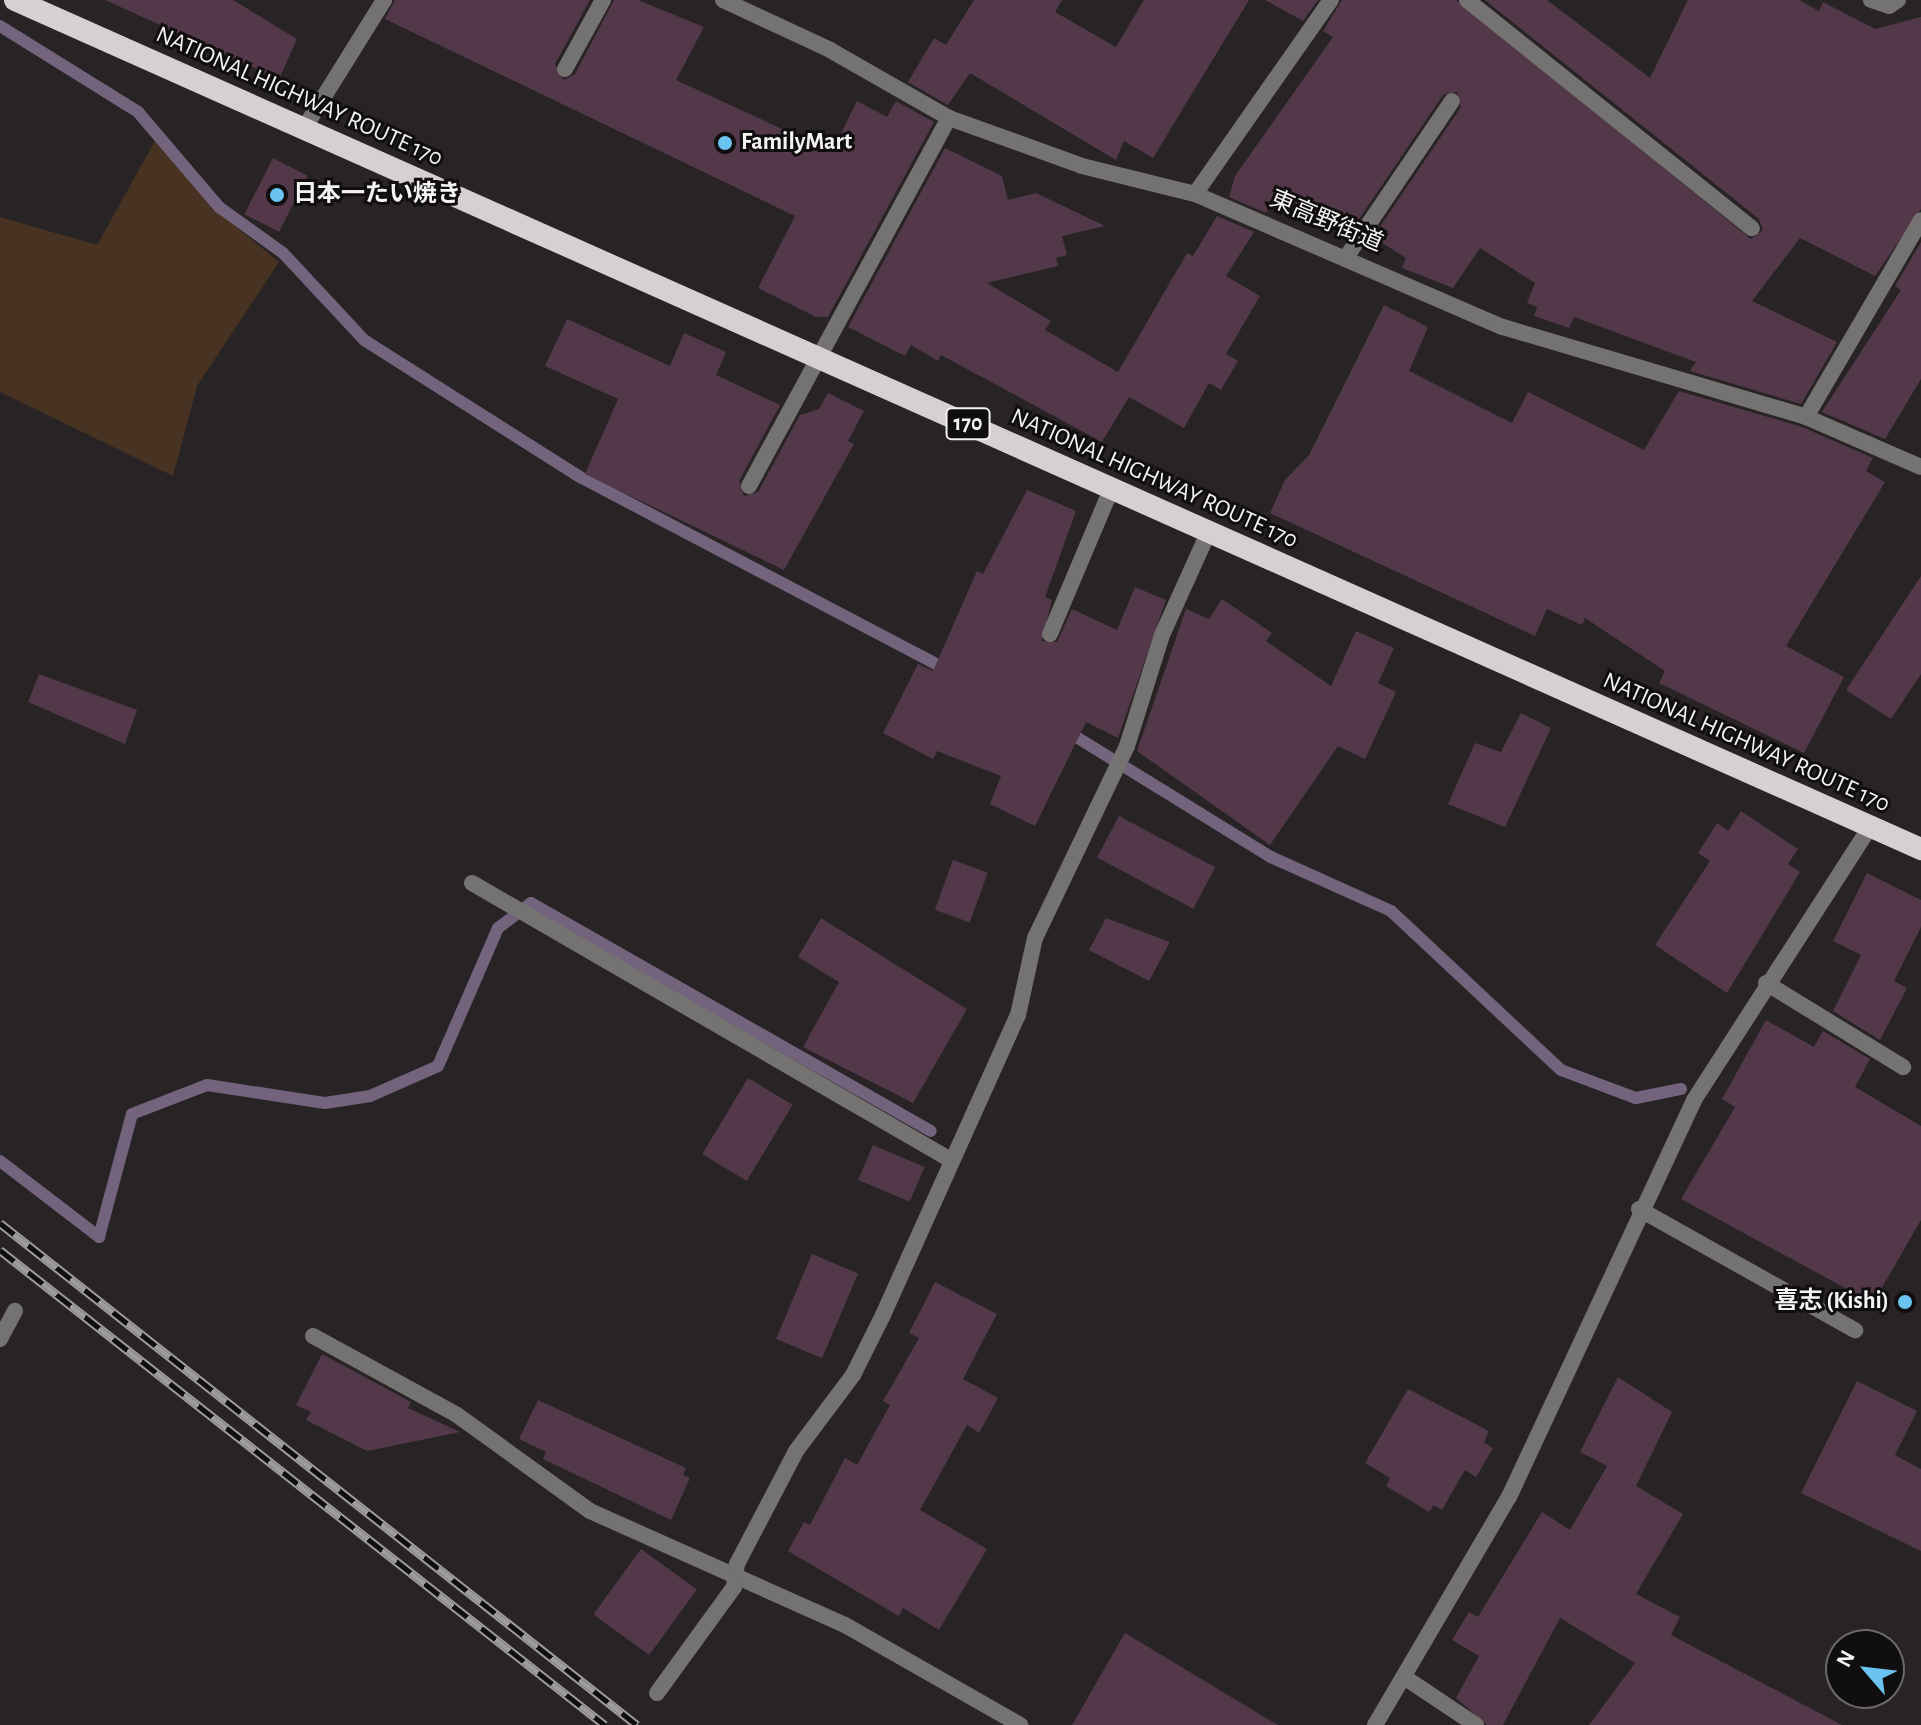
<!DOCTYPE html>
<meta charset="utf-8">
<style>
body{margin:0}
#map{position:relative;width:1921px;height:1725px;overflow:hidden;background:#282425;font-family:"Alegreya Sans","Noto Sans JP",sans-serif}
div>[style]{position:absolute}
.green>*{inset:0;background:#483221}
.stream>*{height:12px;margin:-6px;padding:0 6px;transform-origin:6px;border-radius:6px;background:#73637d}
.building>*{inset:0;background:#523849;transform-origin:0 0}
.minor>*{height:16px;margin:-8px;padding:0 8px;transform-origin:8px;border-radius:8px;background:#757372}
.trunk>*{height:22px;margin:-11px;padding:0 11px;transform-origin:11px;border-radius:11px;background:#d6d0d0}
.rail>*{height:9px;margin-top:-4.5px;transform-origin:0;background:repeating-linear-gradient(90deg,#100e0e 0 18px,#9e9b9b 0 36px);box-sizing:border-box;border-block:2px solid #9e9b9b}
.dots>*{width:22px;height:22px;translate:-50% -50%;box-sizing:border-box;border:4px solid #100e0e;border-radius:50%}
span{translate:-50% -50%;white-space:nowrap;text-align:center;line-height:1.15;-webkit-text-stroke:6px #100e0e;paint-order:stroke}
.shield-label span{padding:2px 6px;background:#100e0e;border:2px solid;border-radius:6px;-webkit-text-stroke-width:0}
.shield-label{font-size:22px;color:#f5f2f2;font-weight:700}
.street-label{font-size:24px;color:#f5f2f2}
.poi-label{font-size:24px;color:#f5f2f2;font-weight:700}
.left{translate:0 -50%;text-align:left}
.right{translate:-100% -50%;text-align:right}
.north{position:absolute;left:1825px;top:1629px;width:80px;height:80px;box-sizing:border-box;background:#100e0e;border:2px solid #6c6969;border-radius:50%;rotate:298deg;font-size:22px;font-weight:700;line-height:32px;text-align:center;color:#f5f2f2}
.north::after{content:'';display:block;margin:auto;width:28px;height:36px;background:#6ac3f1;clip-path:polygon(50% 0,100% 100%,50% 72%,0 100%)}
</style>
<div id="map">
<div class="green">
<i style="clip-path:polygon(156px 139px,214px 209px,279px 262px,197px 386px,173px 476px,0 392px,0 217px,97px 245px)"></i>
</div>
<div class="stream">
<i style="left:0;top:26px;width:163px;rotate:31.9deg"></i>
<i style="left:138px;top:112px;width:125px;rotate:49.5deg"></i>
<i style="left:219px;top:207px;width:79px;rotate:35.7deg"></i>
<i style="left:283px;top:253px;width:119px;rotate:47deg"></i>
<i style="left:364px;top:340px;width:256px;rotate:32.4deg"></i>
<i style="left:580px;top:477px;width:417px;rotate:27.7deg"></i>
<i style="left:1065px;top:730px;width:242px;rotate:31.7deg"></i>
<i style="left:1271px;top:857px;width:132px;rotate:24.2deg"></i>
<i style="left:1391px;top:911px;width:233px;rotate:43.1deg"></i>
<i style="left:1561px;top:1070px;width:80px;rotate:20.5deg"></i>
<i style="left:1636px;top:1098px;width:46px;rotate:-11.3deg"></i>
<i style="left:0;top:1161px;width:125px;rotate:37.5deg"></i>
<i style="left:99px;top:1237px;width:127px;rotate:-75deg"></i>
<i style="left:132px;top:1114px;width:80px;rotate:-21.1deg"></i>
<i style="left:207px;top:1085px;width:119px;rotate:8.7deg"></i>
<i style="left:325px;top:1103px;width:46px;rotate:-8.8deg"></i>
<i style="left:370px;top:1096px;width:74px;rotate:-23.8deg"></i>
<i style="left:438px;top:1066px;width:150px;rotate:-66.5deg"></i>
<i style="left:498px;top:928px;width:41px;rotate:-37.1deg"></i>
<i style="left:531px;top:903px;width:460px;rotate:29.7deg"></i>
</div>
<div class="building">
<i style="clip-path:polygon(105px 0,233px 0,297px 39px,279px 79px)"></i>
<i style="clip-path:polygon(395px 0,590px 0,555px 64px,564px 80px,575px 74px,614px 0,638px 0,704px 27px,676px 80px,832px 152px,857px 101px,887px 117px,896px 101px,934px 122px,828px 317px,816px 317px,758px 288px,795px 216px,385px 19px)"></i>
<i style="clip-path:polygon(974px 0,1062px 0,1055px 12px,1116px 47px,1144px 0,1249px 0,1153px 158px,1124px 141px,1116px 160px,970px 73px,948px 105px,908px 82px,934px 38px,946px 45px)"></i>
<i style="clip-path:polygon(1265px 0,1318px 0,1303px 21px)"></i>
<i style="clip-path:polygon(1342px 0,1456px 0,1751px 239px,1763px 230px,1759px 219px,1485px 0,1547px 0,1650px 78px,1688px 0,1799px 0,1819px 11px,1823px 2px,1875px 29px,1921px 17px,1921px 209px,1875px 276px,1800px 238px,1752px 301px,1837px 342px,1801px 404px,1690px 371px,1696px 362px,1574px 317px,1569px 328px,1534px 316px,1537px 307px,1527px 303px,1535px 283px,1480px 248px,1453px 288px,1402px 268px,1406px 258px,1373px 237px,1461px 107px,1457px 92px,1443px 95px,1355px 225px,1339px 215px,1326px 233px,1276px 199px,1266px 213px,1229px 197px,1235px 176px,1333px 37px,1323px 31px)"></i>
<i style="clip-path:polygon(945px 148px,1002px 176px,1008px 200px,1036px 193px,1105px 226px,1062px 236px,1067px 255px,1056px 258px,1058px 266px,987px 283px,1051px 321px,1045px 330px,1118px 372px,1187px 253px,1193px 256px,1217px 216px,1254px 232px,1226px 276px,1260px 296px,1226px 354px,1238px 361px,1221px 390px,1209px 383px,1184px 428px,1129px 397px,1102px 442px,941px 355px,938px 361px,911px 345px,905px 356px,848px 327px)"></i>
<i style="left:273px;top:158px;width:39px;height:63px;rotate:27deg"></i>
<i style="clip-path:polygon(1921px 242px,1921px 379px,1885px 439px,1822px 412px,1901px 290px,1895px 286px)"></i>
<i style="clip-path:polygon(1384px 305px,1428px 327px,1409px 371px,1512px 423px,1528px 392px,1644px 450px,1679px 391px,1802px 427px,1873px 458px,1866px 471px,1885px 482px,1786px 646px,1844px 677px,1804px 753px,1659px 683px,1665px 671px,1585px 618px,1582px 625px,1547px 609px,1535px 636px,1270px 513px,1285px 480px,1309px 455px)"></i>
<i style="clip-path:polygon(567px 319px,670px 366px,684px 333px,726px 352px,716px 375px,780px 405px,739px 481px,744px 496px,758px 492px,800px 415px,819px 409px,828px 393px,864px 411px,848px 441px,854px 444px,784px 570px,585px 474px,618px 399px,545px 366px)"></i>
<i style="clip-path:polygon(1027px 490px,1076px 511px,1045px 597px,1052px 600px,1042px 641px,1057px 642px,1072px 609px,1117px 630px,1135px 587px,1166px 600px,1118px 738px,1086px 722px,1035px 826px,990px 804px,1001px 776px,937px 751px,933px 759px,883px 733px,918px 664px,933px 671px,977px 571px,983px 574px)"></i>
<i style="clip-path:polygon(1921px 576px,1921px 674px,1891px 719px,1846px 690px)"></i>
<i style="clip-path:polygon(1222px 599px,1272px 633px,1266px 641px,1331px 686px,1356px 631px,1394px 648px,1378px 683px,1396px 692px,1365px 759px,1338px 746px,1270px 845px,1137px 751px,1186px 609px,1209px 619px)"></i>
<i style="clip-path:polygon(39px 674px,137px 710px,125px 744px,28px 702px)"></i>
<i style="clip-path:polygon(1521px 713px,1551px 728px,1505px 827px,1448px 804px,1475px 743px,1501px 752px)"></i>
<i style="clip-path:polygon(1741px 811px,1798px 849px,1788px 864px,1800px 872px,1727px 993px,1655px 945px,1710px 861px,1698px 853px,1717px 823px,1728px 831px)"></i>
<i style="left:1119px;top:816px;width:109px;height:47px;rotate:28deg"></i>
<i style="left:953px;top:860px;width:37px;height:53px;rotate:20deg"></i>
<i style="clip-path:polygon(1867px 873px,1921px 900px,1921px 927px,1894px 981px,1907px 988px,1880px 1040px,1833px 1011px,1861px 955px,1833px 941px)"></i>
<i style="clip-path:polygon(821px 918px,967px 1009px,913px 1103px,803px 1047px,839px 982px,798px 957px)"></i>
<i style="clip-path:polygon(1106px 918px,1170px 942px,1149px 981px,1089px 950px)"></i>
<i style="clip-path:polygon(1766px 1020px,1814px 1047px,1823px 1031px,1870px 1059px,1855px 1087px,1921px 1126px,1921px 1220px,1873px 1303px,1681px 1199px,1735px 1107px,1722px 1099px)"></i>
<i style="left:748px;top:1078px;width:52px;height:89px;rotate:31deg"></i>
<i style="left:873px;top:1145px;width:56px;height:38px;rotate:23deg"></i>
<i style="left:812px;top:1254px;width:50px;height:92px;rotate:23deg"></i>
<i style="clip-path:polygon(935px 1282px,997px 1314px,963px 1379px,998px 1398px,979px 1433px,967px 1425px,920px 1510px,987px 1549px,939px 1630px,903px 1608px,899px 1616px,788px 1551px,804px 1522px,810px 1525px,845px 1458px,857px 1465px,890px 1405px,883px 1401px,919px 1338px,909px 1333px)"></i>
<i style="clip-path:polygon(322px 1354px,411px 1402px,408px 1408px,460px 1432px,367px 1451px,306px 1420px,311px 1412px,296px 1405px)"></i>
<i style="clip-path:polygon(1618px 1377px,1672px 1412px,1636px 1486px,1683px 1514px,1636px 1594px,1680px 1617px,1671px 1635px,1842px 1725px,1589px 1725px,1635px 1663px,1560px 1618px,1503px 1725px,1487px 1725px,1456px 1698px,1479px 1656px,1452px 1640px,1469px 1612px,1478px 1617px,1542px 1512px,1570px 1530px,1607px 1466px,1580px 1452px)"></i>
<i style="clip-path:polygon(1857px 1381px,1917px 1411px,1895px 1455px,1921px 1469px,1921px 1551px,1801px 1493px)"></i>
<i style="clip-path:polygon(1408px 1389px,1489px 1431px,1484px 1442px,1493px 1448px,1476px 1477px,1465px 1470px,1442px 1510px,1434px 1505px,1429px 1512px,1386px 1486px,1390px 1478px,1365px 1463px)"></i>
<i style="clip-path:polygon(538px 1400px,686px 1468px,683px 1475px,690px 1478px,671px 1520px,543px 1459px,546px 1452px,519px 1439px)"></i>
<i style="left:641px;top:1549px;width:69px;height:81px;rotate:36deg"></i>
<i style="clip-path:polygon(1125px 1633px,1278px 1725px,1072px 1725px)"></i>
</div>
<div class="minor">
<i style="left:723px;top:0;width:118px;rotate:25deg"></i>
<i style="left:830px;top:50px;width:137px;rotate:29.7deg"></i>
<i style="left:949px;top:118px;width:141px;rotate:19.8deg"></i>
<i style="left:1082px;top:166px;width:116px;rotate:13.9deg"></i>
<i style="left:1195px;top:194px;width:335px;rotate:23.4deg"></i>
<i style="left:1503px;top:327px;width:316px;rotate:16.5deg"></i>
<i style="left:1806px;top:417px;width:125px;rotate:23.5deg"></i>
<i style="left:1467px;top:0;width:365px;rotate:38.7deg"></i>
<i style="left:1871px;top:0;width:19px;rotate:18deg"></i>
<i style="left:1889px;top:6px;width:11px;rotate:-34deg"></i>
<i style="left:565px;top:69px;width:79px;rotate:-61.2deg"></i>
<i style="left:305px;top:127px;width:150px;rotate:-58.1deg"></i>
<i style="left:1195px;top:194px;width:237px;rotate:-55deg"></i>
<i style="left:1347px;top:256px;width:187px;rotate:-55.9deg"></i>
<i style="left:1806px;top:417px;width:228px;rotate:-59.7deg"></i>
<i style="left:749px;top:486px;width:419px;rotate:-61.5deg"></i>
<i style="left:1050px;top:634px;width:160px;rotate:-67.1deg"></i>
<i style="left:472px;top:883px;width:553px;rotate:30.04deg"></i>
<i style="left:1766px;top:983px;width:161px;rotate:31.5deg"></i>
<i style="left:1639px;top:1209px;width:248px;rotate:29.3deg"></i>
<i style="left:313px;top:1336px;width:164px;rotate:28.7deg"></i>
<i style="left:457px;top:1415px;width:164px;rotate:35.8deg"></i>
<i style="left:590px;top:1511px;width:279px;rotate:24.1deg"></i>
<i style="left:845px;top:1625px;width:202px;rotate:29.7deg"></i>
<i style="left:0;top:1339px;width:32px;rotate:-62deg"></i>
<i style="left:1407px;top:1679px;width:83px;rotate:33.7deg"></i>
<i style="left:657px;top:1693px;width:131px;rotate:-54deg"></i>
<i style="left:734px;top:1587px;width:23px;rotate:-83deg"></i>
<i style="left:737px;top:1564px;width:127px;rotate:-62.4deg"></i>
<i style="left:796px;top:1451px;width:95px;rotate:-53.1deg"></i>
<i style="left:853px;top:1375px;width:67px;rotate:-63.4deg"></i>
<i style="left:883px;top:1315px;width:329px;rotate:-65.8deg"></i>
<i style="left:1018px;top:1015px;width:79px;rotate:-77.6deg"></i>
<i style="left:1035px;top:938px;width:213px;rotate:-64.4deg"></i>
<i style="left:1127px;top:746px;width:116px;rotate:-72.5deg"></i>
<i style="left:1162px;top:635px;width:114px;rotate:-65.7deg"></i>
<i style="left:1375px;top:1725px;width:264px;rotate:-59.6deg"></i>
<i style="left:1509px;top:1497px;width:438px;rotate:-65deg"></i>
<i style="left:1694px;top:1100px;width:325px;rotate:-57.2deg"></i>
</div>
<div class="trunk">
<i style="left:15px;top:0;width:2087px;rotate:24.01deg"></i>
</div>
<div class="rail">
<i style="left:0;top:1223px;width:811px;rotate:38.24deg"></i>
<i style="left:0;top:1250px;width:769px;rotate:38.14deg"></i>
</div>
<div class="dots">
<i style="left:725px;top:143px;background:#6ac3f1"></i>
<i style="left:277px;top:195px;background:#6ac3f1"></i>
<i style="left:1905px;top:1302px;background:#6ac3f1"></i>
</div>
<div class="shield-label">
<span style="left:968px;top:424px">170</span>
</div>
<div class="street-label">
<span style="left:299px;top:97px;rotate:24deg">NATIONAL HIGHWAY ROUTE 170</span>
<span style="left:1326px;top:222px;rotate:23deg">東高野街道</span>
<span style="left:1154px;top:479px;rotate:24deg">NATIONAL HIGHWAY ROUTE 170</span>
<span style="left:1746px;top:743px;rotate:24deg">NATIONAL HIGHWAY ROUTE 170</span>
</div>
<div class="poi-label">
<span class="left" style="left:741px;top:143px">FamilyMart</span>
<span class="left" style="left:293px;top:195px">日本一たい焼き</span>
<span class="right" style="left:1889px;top:1302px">喜志 (Kishi)</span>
</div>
<div class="north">N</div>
</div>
